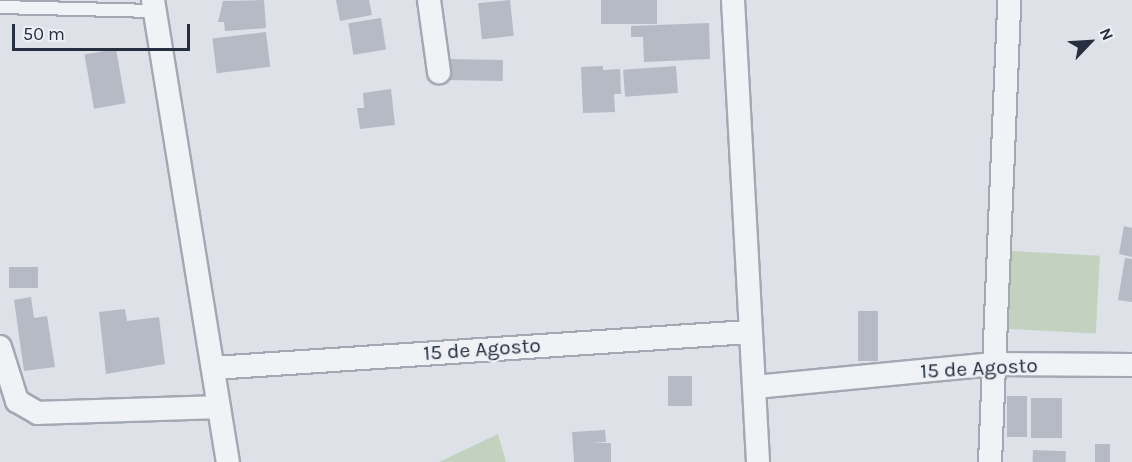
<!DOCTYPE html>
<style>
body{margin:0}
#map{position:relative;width:1132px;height:462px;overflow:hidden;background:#dee1e8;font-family:Karla,sans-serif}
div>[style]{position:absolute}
.green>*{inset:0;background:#c2d2bf;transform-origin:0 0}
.building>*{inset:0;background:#b5bac5;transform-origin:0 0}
.roads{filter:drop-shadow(2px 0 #a3a8b2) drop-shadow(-2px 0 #a3a8b2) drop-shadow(0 2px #a3a8b2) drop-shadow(0 -2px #a3a8b2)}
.service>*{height:12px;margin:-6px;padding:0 6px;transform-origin:6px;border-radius:6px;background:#f1f2f6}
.minor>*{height:22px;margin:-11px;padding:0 11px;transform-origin:11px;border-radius:11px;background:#f1f2f6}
span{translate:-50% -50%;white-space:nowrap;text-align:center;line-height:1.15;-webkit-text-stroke:4.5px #edf0f5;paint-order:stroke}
.street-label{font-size:21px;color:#272e3f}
.north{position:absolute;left:1060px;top:12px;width:60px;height:60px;-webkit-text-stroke:4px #edf0f5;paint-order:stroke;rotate:65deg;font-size:16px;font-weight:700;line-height:24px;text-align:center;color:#272e3f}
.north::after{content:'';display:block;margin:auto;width:21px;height:27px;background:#272e3f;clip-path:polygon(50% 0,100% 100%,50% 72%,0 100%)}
.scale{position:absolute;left:12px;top:24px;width:178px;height:27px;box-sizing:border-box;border:3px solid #272e3f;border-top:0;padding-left:8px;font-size:18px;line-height:21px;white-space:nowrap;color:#272e3f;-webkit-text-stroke:4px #edf0f5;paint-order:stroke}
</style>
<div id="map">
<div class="green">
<i style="left:1011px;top:251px;width:89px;height:78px;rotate:3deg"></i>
<i style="clip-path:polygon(498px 434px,506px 462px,439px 462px)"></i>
</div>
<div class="building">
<i style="clip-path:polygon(264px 0,266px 28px,225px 31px,224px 22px,218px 22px,223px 1px)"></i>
<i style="clip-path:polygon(336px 0,369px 0,372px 15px,340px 21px)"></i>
<i style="left:510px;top:0;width:36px;height:32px;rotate:84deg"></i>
<i style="left:601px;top:0;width:56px;height:24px"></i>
<i style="left:381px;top:18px;width:32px;height:33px;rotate:81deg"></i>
<i style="clip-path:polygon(709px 23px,710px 59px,644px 62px,643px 37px,631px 37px,631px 26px)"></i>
<i style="left:266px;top:32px;width:35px;height:54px;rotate:83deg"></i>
<i style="left:116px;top:49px;width:55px;height:32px;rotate:80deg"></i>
<i style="left:446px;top:59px;width:57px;height:21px;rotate:1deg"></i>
<i style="clip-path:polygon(603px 66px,603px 70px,620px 69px,621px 94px,614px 94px,615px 112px,583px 113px,581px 67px)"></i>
<i style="left:676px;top:66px;width:27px;height:53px;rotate:86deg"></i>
<i style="clip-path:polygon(391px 89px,395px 125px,360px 129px,357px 108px,364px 108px,363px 93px)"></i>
<i style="clip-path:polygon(1124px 226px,1132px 228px,1132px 257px,1119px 254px)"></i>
<i style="clip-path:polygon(1125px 258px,1132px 259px,1132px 302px,1118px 300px)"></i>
<i style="left:9px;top:267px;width:29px;height:21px"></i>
<i style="clip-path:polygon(31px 297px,34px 318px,47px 316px,55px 367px,24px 371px,14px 300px)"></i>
<i style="clip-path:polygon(125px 309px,127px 321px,159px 317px,165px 364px,106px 374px,99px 312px)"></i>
<i style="left:858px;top:311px;width:20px;height:50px"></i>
<i style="left:668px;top:376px;width:24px;height:30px"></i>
<i style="left:1007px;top:396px;width:20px;height:41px"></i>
<i style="left:1031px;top:398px;width:31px;height:40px"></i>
<i style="clip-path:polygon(605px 430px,606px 442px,592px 443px,611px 443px,611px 462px,574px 462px,572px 432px)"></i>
<i style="left:1095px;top:444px;width:15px;height:18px"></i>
<i style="left:1033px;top:450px;width:33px;height:12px;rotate:2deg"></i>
</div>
<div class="roads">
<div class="service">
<i style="left:0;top:7px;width:155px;rotate:1.5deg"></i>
</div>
<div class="minor">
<i style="left:153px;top:0;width:468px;rotate:80.8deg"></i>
<i style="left:429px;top:0;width:73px;rotate:82.1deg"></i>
<i style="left:733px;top:0;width:463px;rotate:86.9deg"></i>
<i style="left:0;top:347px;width:57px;rotate:72.5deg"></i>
<i style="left:17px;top:401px;width:24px;rotate:30deg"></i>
<i style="left:38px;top:413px;width:180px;rotate:-1.9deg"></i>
<i style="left:214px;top:368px;width:536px;rotate:-3.85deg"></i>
<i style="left:755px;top:387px;width:240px;rotate:-5.5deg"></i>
<i style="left:994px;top:364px;width:138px;rotate:0.4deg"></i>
<i style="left:990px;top:462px;width:462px;rotate:-87.6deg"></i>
</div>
</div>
<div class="street-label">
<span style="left:482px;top:349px;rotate:-4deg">15 de Agosto</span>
<span style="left:979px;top:368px;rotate:-3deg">15 de Agosto</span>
</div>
<div class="north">N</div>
<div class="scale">50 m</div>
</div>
